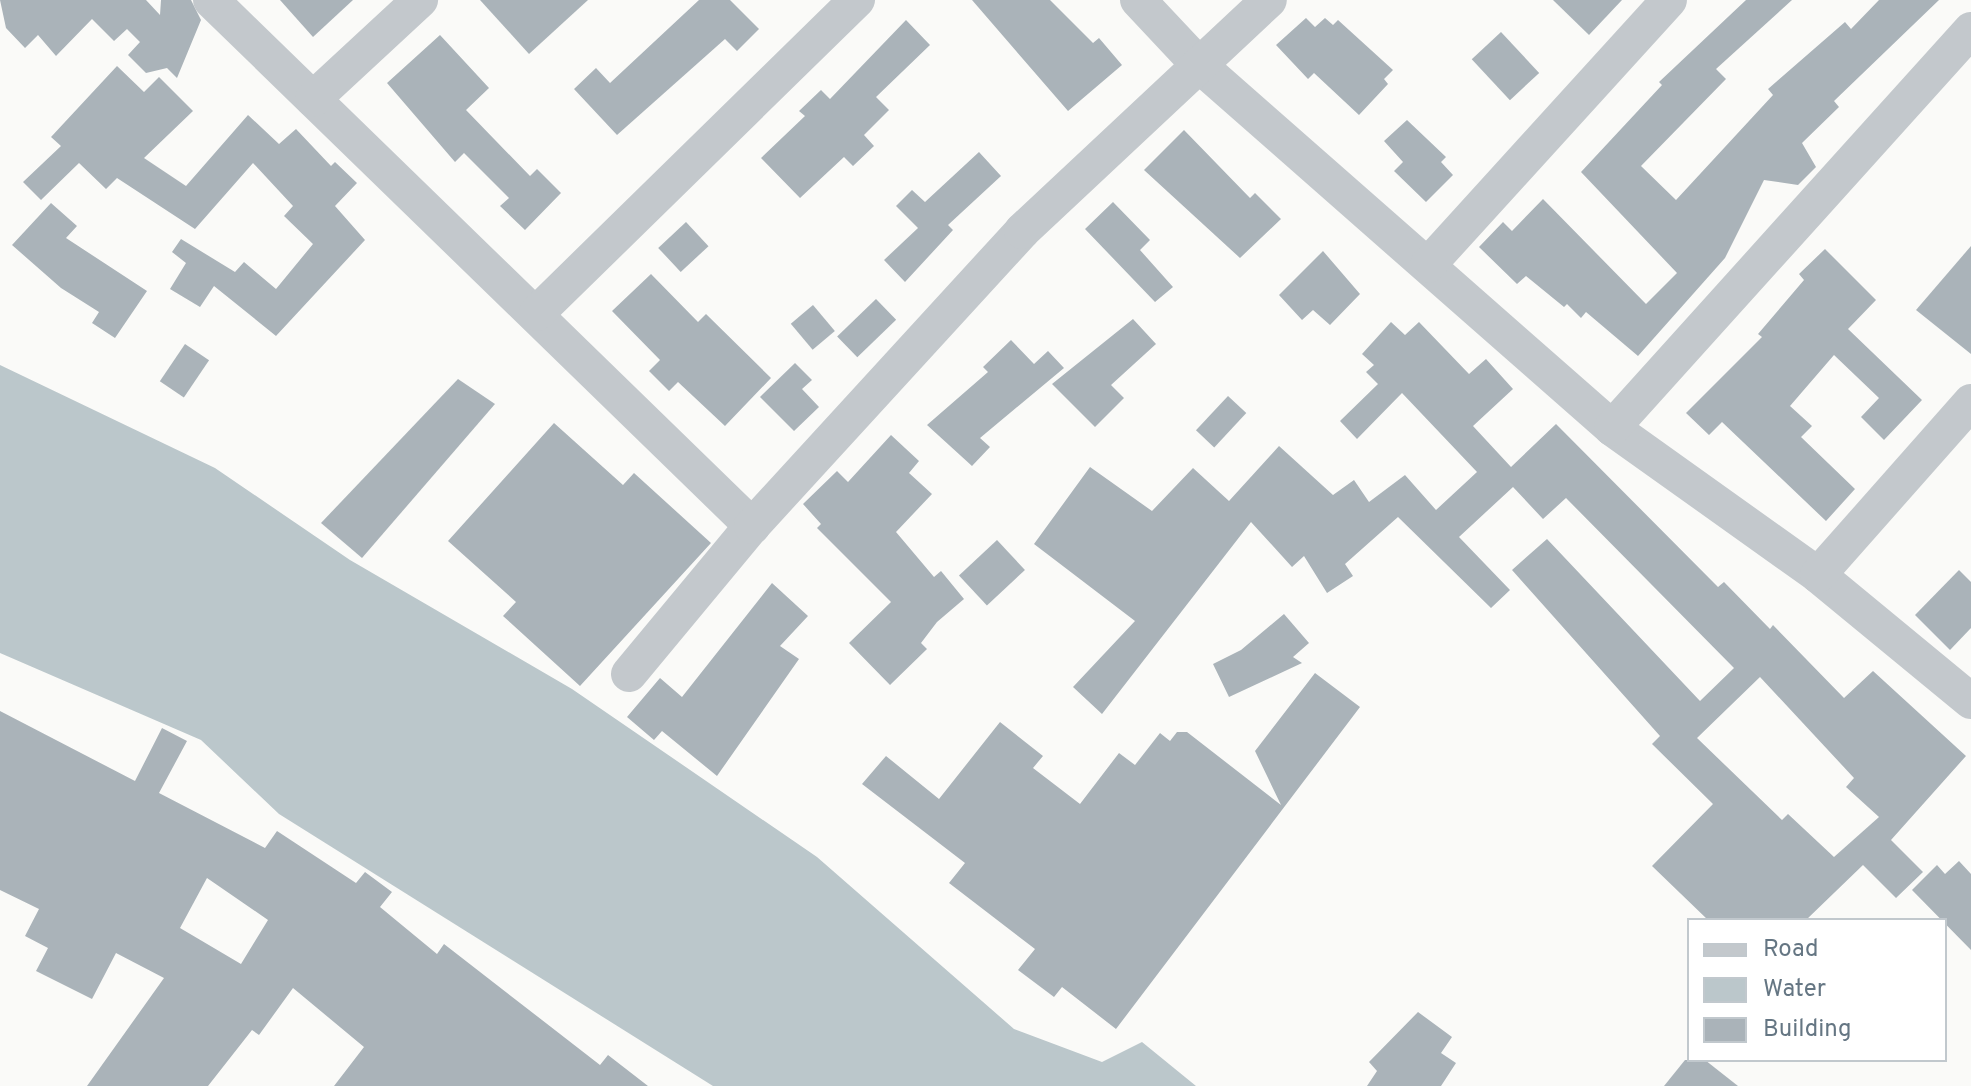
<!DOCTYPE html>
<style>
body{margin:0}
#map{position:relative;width:1971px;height:1086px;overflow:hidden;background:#fafaf8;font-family:Overpass,sans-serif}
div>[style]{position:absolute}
.water>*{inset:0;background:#bbc7cb}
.building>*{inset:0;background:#aab3b9;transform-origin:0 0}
.minor>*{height:36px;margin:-18px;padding:0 18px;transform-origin:18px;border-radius:18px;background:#c3c8cc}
span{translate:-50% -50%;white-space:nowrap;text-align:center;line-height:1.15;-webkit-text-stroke:8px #fff;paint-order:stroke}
.legend{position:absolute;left:1687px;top:918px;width:260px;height:144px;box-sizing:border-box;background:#fff;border:2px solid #c1c8cd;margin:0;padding:10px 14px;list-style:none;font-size:24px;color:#657683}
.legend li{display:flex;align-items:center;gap:16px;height:40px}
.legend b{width:40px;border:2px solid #c1c8cd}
</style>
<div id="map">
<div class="water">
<i style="clip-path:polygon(0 365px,215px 468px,350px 560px,572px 689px,817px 857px,1014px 1029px,1102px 1062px,1142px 1042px,1196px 1086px,713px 1086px,279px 814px,201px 740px,0 653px)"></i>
</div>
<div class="building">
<i style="clip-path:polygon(0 0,146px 0,160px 15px,161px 0,191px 0,201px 20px,177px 78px,167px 68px,146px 73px,128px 55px,140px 42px,127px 29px,114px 41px,92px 19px,56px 56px,38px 35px,25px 48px,6px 28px)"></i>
<i style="clip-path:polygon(280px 0,353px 0,313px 37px)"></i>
<i style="clip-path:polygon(480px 0,588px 0,529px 54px)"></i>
<i style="clip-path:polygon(699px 0,730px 0,759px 29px,737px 51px,725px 39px,617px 135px,574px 89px,596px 68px,610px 83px)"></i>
<i style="clip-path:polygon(972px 0,1050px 0,1093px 43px,1099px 38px,1122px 65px,1068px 111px)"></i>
<i style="clip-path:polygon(1553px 0,1622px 0,1589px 35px)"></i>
<i style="clip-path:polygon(1746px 0,1792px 0,1716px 69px,1726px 79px,1641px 166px,1676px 200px,1773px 95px,1768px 89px,1845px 22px,1851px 29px,1879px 0,1939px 0,1834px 101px,1839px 107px,1802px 143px,1816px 167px,1798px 185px,1764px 180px,1725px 258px,1638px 356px,1586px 312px,1581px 318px,1567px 304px,1564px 307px,1526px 276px,1517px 284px,1479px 247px,1503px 222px,1512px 231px,1543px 199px,1646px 304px,1677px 273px,1581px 172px,1662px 85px,1659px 82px)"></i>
<i style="clip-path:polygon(1306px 18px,1315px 27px,1325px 18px,1333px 25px,1338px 20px,1393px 70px,1384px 79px,1388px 84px,1359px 115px,1314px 73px,1308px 79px,1276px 45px)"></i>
<i style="clip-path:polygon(906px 20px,930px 45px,876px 97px,889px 110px,864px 135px,874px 146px,853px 166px,844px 157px,800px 198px,761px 158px,805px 116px,799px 111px,821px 90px,830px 99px)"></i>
<i style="left:1501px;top:32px;width:56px;height:40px;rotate:47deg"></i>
<i style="clip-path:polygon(440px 35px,489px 88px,466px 110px,530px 176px,537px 169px,561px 193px,525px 230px,500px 206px,509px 198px,464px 153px,455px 162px,387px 83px)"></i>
<i style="clip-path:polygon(117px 66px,144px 92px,159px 77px,193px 111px,144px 158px,186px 186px,248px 115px,279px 144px,296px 129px,331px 166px,335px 162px,357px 183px,335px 206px,365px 240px,276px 336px,214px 286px,200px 307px,170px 289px,186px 263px,172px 252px,181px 239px,235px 272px,244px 262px,276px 289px,313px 244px,284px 216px,293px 206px,253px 163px,195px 229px,117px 178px,106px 189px,79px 163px,41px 200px,23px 182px,61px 146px,51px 137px)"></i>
<i style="clip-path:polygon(1407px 120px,1446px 157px,1441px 162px,1453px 175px,1426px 202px,1394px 171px,1403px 162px,1384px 141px)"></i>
<i style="clip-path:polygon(1184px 130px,1250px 198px,1255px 193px,1281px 219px,1240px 258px,1144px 170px)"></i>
<i style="clip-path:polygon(979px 152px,1001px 176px,948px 225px,953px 230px,905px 282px,884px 260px,918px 228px,896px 206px,912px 190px,925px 202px)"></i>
<i style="clip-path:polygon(1113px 202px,1150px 240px,1140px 250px,1173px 287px,1155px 302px,1085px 229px)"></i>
<i style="clip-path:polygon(51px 203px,77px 226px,66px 238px,147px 291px,115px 338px,92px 323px,99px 312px,61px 288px,12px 245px)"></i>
<i style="left:686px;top:222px;width:33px;height:38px;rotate:47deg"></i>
<i style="clip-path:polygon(1971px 246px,1971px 354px,1916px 310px)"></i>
<i style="clip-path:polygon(1825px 249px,1876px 300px,1848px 329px,1922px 400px,1884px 440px,1861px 417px,1879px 398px,1834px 355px,1790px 406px,1812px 426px,1801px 437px,1855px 489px,1826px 521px,1722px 422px,1709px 435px,1686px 413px,1762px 337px,1758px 334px,1804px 280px,1799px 274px)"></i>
<i style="clip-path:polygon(1323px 251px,1360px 294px,1330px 325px,1313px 310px,1302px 320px,1279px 295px)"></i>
<i style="clip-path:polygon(651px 274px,698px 322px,706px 314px,771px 378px,725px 426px,678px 382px,669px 391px,649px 371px,660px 360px,612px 311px)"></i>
<i style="left:876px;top:299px;width:29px;height:54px;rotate:46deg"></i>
<i style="left:813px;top:305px;width:34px;height:29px;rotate:50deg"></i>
<i style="clip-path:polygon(1133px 319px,1156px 344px,1111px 385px,1124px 398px,1095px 427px,1052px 384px)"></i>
<i style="clip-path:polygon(evenodd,1391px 322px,1405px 335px,1419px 322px,1469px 374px,1486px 359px,1513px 389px,1473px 426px,1511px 467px,1556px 424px,1718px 587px,1724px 582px,1770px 629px,1773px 625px,1844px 698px,1873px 671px,1966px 756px,1891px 840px,1923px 872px,1896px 898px,1863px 865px,1806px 920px,1708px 920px,1652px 866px,1713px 804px,1652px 744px,1660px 736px,1512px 570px,1547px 539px,1700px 701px,1734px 668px,1566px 498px,1543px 519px,1513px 487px,1459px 537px,1510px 590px,1491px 608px,1398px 517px,1345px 564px,1353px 576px,1327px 593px,1304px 556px,1292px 567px,1251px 522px,1102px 714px,1073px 687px,1135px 621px,1034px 544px,1090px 467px,1152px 511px,1193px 468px,1229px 501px,1279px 446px,1333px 495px,1354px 480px,1369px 502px,1405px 475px,1436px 510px,1477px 472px,1402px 393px,1357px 439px,1340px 421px,1378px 384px,1366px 372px,1374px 365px,1362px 354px,1391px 322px,1760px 677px,1854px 778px,1846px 787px,1879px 817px,1834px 857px,1788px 814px,1782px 820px,1697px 738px,1760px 677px)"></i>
<i style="clip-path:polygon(1011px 340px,1034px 364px,1048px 351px,1064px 368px,980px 438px,990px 447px,972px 466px,927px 425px,988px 372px,983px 367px)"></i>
<i style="left:185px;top:344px;width:29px;height:45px;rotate:34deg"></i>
<i style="clip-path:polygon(795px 363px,812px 380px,802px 389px,819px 407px,794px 431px,760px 397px)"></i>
<i style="clip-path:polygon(458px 379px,495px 404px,362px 558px,321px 523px)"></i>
<i style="left:1228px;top:396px;width:25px;height:47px;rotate:43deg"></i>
<i style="clip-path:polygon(554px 423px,623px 485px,634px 473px,711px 543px,580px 686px,503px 616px,516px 602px,448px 541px)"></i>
<i style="clip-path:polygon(891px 435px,919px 461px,909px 473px,932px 494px,896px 532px,934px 577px,941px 571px,964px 599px,937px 622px,921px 643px,927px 649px,890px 685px,849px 643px,891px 602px,817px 528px,821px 524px,803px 504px,837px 471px,848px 482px)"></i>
<i style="left:997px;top:540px;width:41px;height:52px;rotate:47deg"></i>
<i style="clip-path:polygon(1959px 570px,1971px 582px,1971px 628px,1950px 650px,1915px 615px)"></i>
<i style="clip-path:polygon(772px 583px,808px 616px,780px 646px,799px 659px,717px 776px,662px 731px,654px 740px,627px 717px,660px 678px,682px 697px)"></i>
<i style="clip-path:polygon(1284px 614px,1309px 643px,1293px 657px,1302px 663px,1229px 697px,1213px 664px,1241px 650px)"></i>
<i style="clip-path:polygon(1315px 673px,1360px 707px,1116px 1029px,1062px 987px,1054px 997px,1018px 970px,1035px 949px,949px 883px,965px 863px,862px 784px,886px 756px,939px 799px,1000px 722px,1043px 756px,1033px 768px,1080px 804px,1119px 753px,1135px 765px,1160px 733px,1170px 741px,1177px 732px,1187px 732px,1281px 805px,1255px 751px)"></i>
<i style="clip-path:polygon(evenodd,0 711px,135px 781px,162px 728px,187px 741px,159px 793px,265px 848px,277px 831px,356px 883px,365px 872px,392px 892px,380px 907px,437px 954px,444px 944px,600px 1065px,608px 1055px,648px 1086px,334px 1086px,364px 1047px,293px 988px,259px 1035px,252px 1030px,208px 1086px,87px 1086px,164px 978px,116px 953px,92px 999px,36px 971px,48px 948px,25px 936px,39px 909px,0 890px,0 711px,207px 878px,268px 920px,241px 964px,180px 928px,207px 878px)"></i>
<i style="clip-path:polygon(1959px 861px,1971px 874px,1971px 950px,1912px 890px,1937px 865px,1945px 874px)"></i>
<i style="clip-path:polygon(1418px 1012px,1452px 1037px,1441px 1053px,1456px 1063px,1441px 1086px,1367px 1086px,1377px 1071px,1369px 1062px)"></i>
<i style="clip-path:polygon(1685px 1060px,1705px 1060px,1738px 1086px,1664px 1086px)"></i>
</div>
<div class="minor">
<i style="left:211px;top:0;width:755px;rotate:44.19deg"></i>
<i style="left:1138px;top:0;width:89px;rotate:46.8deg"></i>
<i style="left:1199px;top:65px;width:550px;rotate:41.31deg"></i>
<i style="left:1612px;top:428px;width:253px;rotate:35.5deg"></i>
<i style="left:1818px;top:575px;width:198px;rotate:39.5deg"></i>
<i style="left:313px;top:99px;width:146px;rotate:-42.8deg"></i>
<i style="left:1428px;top:265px;width:358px;rotate:-47.7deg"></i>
<i style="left:537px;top:313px;width:448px;rotate:-44.4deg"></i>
<i style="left:1612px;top:428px;width:536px;rotate:-47.95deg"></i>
<i style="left:1818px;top:575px;width:231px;rotate:-48.5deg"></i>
<i style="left:629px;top:674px;width:192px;rotate:-50.3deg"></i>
<i style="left:752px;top:526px;width:400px;rotate:-47.5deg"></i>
<i style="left:1022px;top:231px;width:338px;rotate:-43.1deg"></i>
</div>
<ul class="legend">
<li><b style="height:10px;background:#c3c8cc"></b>Road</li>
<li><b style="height:22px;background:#bbc7cb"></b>Water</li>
<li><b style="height:22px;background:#aab3b9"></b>Building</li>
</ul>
</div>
